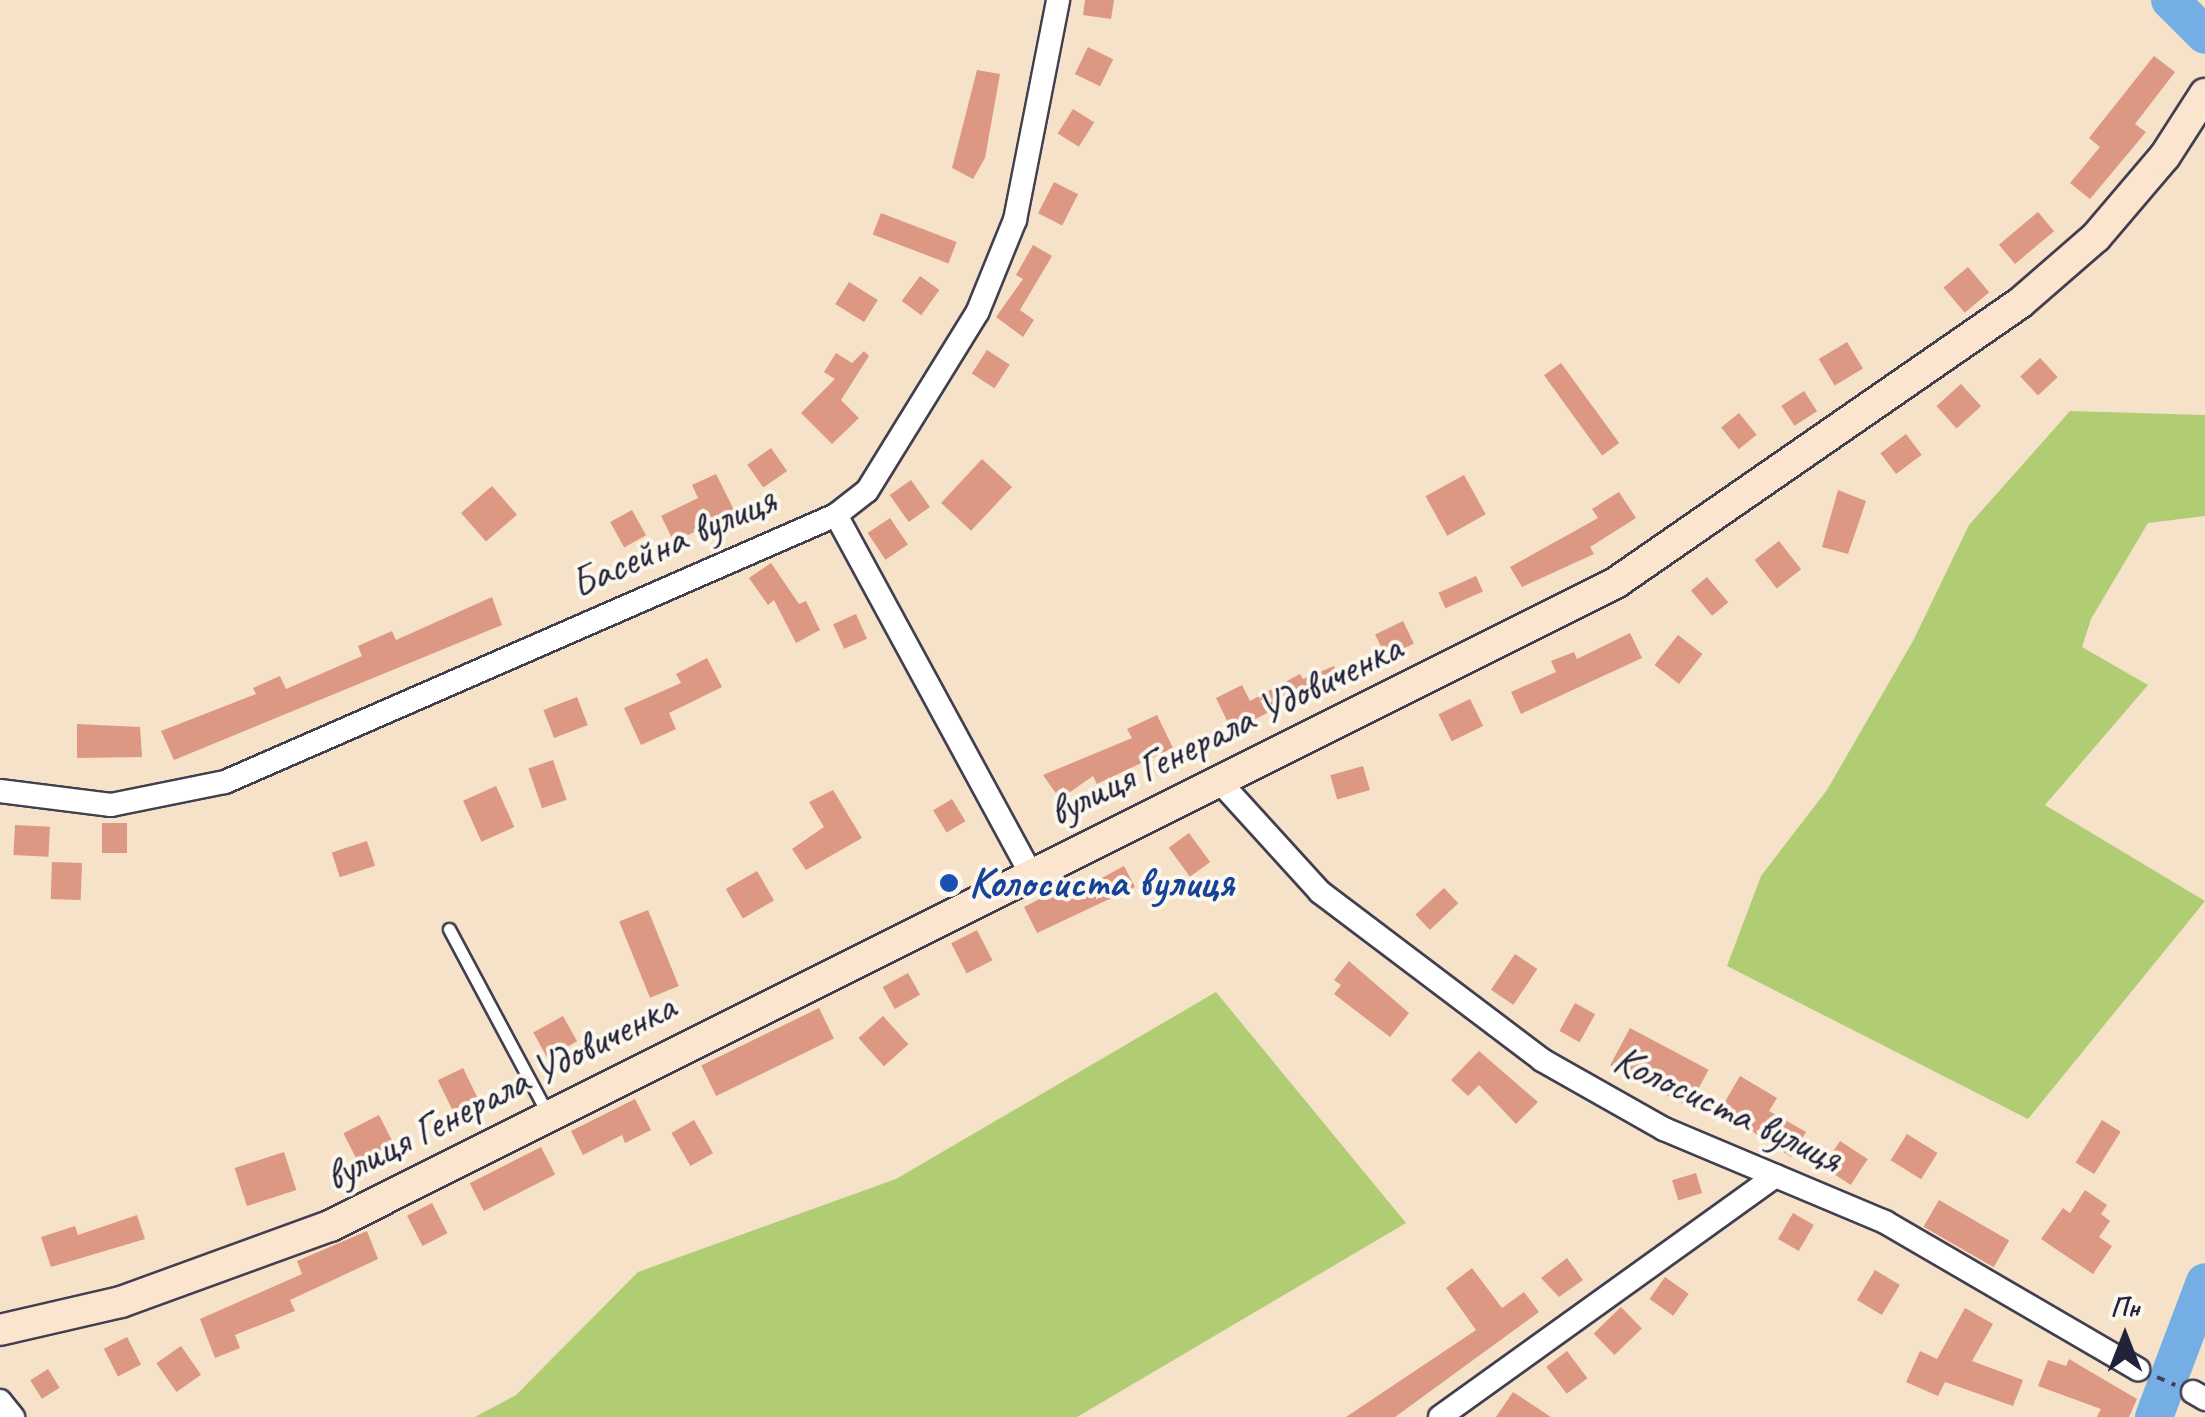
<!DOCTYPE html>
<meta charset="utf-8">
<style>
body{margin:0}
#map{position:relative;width:2205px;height:1417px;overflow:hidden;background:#f5e2c8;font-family:Caveat,sans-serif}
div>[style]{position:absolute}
.green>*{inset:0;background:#b0cd74}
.river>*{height:38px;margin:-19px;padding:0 19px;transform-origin:19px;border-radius:19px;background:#75aee5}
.building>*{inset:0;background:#dc9883;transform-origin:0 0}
.path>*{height:4px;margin-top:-2px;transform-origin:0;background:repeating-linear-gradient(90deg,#423f50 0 8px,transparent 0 16px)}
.roads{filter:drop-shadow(2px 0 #423f50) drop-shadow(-2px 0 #423f50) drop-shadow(0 2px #423f50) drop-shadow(0 -2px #423f50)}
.service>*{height:11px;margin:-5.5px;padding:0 5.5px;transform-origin:5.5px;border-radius:5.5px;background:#fff}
.minor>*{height:22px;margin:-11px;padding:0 11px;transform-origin:11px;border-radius:11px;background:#fff}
.secondary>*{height:30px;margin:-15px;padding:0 15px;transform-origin:15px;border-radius:15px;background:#fce5cf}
.dots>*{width:28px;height:28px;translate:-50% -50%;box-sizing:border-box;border:5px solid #fbf7ec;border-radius:50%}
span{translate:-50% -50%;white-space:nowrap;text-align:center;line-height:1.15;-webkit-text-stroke:8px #fbf7ec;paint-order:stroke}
.street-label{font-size:42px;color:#22223b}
.transit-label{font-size:42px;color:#164399;font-weight:700}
.left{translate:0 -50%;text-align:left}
.north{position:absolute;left:2075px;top:1287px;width:100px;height:100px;-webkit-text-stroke:8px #fbf7ec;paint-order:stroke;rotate:0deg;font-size:28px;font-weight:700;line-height:40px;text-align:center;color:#22223b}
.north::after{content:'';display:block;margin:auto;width:35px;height:45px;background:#22223b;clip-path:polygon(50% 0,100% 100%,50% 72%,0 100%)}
</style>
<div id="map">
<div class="green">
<i style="clip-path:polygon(2070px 411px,2205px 415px,2205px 516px,2148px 523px,2091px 619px,2082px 647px,2148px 685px,2045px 805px,2205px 901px,2028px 1119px,1727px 966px,1761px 876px,1827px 790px,1913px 641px,1969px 525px)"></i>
<i style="clip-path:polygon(1216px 992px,1406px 1223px,1077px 1417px,475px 1417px,516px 1395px,638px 1272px,896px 1179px)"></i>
</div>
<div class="river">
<i style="left:2170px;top:0;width:49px;rotate:45deg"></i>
<i style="left:2154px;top:1417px;width:144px;rotate:-69.3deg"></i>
</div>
<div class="building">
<i style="clip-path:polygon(1085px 0,1114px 0,1111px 19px,1083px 15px)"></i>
<i style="left:1088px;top:47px;width:28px;height:30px;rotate:26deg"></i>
<i style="clip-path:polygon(2154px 56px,2175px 72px,2135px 124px,2146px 132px,2090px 199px,2070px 183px,2100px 147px,2089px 138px)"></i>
<i style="clip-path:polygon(977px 70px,1000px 74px,985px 158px,973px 179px,952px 168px)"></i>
<i style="left:1073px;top:109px;width:25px;height:29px;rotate:32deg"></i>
<i style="left:1054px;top:182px;width:27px;height:35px;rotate:27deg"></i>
<i style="left:2038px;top:212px;width:25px;height:51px;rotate:50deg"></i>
<i style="left:881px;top:213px;width:81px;height:23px;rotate:21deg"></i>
<i style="clip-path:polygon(1033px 245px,1052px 256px,1020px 310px,1034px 320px,1023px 337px,996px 317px,1023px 279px,1016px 275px)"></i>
<i style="left:1968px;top:267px;width:33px;height:32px;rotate:50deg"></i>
<i style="left:920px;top:276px;width:24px;height:31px;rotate:36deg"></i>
<i style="left:849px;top:282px;width:34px;height:26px;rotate:32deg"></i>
<i style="left:1847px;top:342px;width:31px;height:33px;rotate:59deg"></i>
<i style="left:987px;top:350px;width:27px;height:28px;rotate:33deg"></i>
<i style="clip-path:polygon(864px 351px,869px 356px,841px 400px,859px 418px,832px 444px,801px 413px,835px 379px,824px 372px,836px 353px,852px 363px)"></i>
<i style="left:2040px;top:358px;width:26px;height:27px;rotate:47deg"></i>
<i style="left:1561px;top:363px;width:99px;height:21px;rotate:54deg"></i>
<i style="left:1961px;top:384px;width:30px;height:33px;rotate:48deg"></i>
<i style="left:1804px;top:391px;width:24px;height:27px;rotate:57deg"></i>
<i style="left:1739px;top:413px;width:28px;height:23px;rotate:51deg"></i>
<i style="left:1906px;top:434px;width:26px;height:32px;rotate:53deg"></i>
<i style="left:771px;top:448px;width:28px;height:29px;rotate:55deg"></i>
<i style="left:982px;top:459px;width:41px;height:60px;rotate:43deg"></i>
<i style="clip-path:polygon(716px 474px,735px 512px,674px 542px,661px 516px,698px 498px,692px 485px)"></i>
<i style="left:1464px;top:475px;width:45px;height:44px;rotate:61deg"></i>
<i style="left:911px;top:480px;width:33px;height:26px;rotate:55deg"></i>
<i style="left:492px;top:486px;width:38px;height:41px;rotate:49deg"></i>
<i style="clip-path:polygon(1838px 490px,1866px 501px,1848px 554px,1822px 547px)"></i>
<i style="clip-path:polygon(1619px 492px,1636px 518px,1590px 547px,1594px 554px,1522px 587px,1510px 567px,1598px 518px,1592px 509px)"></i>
<i style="left:632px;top:510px;width:29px;height:25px;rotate:61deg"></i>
<i style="left:890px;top:518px;width:32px;height:27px;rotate:56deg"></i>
<i style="left:1779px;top:541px;width:36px;height:31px;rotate:52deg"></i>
<i style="clip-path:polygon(771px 563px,799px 604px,806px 601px,820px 630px,796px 643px,774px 600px,768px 605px,749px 578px)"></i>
<i style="left:1476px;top:576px;width:17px;height:41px;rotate:66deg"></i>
<i style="left:1707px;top:577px;width:33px;height:21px;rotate:50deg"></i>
<i style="clip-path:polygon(492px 597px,502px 625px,174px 760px,161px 731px,256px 694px,253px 688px,280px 676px,286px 689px,362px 656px,358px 646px,392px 631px,396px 640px)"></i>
<i style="left:856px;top:614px;width:27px;height:25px;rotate:66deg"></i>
<i style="left:1403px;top:621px;width:25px;height:31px;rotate:64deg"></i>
<i style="clip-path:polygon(1630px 633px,1642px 658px,1521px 714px,1511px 692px,1556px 672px,1551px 661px,1574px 652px,1577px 659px)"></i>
<i style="left:1678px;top:635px;width:31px;height:38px;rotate:38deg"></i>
<i style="clip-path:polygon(707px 658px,722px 687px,669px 713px,676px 729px,641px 745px,624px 708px,681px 683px,676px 674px)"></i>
<i style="clip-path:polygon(1334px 666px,1339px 676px,1232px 731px,1216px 698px,1242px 685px,1250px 701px,1300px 674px,1303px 679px)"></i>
<i style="left:577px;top:697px;width:30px;height:36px;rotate:69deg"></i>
<i style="left:1470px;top:699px;width:30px;height:35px;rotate:64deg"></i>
<i style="clip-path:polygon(1157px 715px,1173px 748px,1097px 784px,1093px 776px,1060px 799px,1043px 775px,1132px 738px,1127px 729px)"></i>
<i style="clip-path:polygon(77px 724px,140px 727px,142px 757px,77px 758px)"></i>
<i style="left:553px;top:760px;width:42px;height:26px;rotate:71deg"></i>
<i style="left:1363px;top:766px;width:25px;height:34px;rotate:74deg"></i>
<i style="left:496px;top:786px;width:45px;height:36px;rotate:66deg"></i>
<i style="clip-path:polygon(833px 790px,862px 838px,806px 870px,792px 849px,824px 827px,809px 802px)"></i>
<i style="left:952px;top:799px;width:26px;height:22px;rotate:59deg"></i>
<i style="left:102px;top:823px;width:25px;height:30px"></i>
<i style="left:15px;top:825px;width:35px;height:30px;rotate:3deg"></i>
<i style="left:1189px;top:833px;width:36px;height:25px;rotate:54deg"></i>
<i style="left:367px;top:841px;width:26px;height:37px;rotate:72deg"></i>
<i style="left:52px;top:862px;width:30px;height:37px;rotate:2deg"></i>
<i style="clip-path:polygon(1124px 866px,1135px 887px,1037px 933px,1024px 907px,1055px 891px,1059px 901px)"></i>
<i style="left:757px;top:871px;width:34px;height:36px;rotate:60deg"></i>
<i style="left:1444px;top:888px;width:21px;height:39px;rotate:47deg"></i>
<i style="left:648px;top:910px;width:82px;height:31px;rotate:68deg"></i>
<i style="left:977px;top:930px;width:34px;height:29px;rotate:63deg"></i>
<i style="left:1515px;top:954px;width:27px;height:43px;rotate:34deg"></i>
<i style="clip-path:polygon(1349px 961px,1409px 1013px,1390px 1037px,1334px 994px,1341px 985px,1334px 980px)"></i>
<i style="left:908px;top:973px;width:25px;height:29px;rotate:61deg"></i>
<i style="left:1575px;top:1003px;width:23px;height:32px;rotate:29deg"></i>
<i style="left:819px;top:1008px;width:34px;height:131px;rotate:64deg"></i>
<i style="left:563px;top:1016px;width:29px;height:34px;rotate:61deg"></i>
<i style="left:883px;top:1016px;width:38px;height:33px;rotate:48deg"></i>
<i style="left:1630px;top:1028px;width:89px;height:42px;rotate:28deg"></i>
<i style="clip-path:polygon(1479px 1051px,1538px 1102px,1516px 1124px,1479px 1085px,1468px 1096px,1451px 1080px)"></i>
<i style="left:463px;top:1068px;width:34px;height:28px;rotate:64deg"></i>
<i style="clip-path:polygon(1740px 1076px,1777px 1098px,1769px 1111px,1806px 1132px,1791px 1157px,1720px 1110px)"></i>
<i style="clip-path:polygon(635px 1099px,651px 1130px,625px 1143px,622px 1135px,583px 1155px,571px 1131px)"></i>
<i style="left:379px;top:1115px;width:33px;height:40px;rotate:63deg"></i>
<i style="left:694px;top:1120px;width:38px;height:26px;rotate:60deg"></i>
<i style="left:2102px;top:1120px;width:22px;height:50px;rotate:32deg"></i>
<i style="left:1907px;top:1134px;width:36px;height:31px;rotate:32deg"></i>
<i style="left:1840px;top:1141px;width:33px;height:31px;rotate:33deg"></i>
<i style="left:541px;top:1147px;width:31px;height:80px;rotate:63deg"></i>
<i style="left:284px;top:1152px;width:40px;height:52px;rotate:72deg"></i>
<i style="left:1696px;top:1173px;width:21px;height:25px;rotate:73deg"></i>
<i style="clip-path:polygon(2085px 1190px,2107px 1205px,2101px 1214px,2110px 1221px,2099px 1237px,2112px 1246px,2093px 1274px,2041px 1239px,2063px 1208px,2070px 1213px)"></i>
<i style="left:1939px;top:1200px;width:81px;height:31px;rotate:30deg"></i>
<i style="left:432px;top:1203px;width:34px;height:28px;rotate:63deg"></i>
<i style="left:1793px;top:1213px;width:24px;height:30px;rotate:30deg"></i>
<i style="clip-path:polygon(137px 1215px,145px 1239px,51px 1267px,41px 1237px,75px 1226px,78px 1235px)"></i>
<i style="clip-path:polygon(367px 1231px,378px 1259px,290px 1300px,295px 1311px,235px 1335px,240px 1348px,215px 1358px,200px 1319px,302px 1274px,297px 1261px)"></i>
<i style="clip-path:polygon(1567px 1258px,1583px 1280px,1559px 1297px,1541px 1278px)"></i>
<i style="clip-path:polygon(1472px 1268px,1502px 1308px,1524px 1292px,1539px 1312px,1395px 1417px,1346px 1417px,1476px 1330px,1446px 1288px)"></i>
<i style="left:1875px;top:1270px;width:29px;height:35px;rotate:31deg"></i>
<i style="left:1665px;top:1277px;width:29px;height:27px;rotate:35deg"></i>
<i style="left:1621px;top:1307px;width:30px;height:38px;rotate:46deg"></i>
<i style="clip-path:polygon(1965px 1308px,1993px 1324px,1972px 1361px,2023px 1380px,2013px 1406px,1945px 1382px,1938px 1396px,1906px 1382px,1920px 1351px,1937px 1359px)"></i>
<i style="left:127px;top:1337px;width:31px;height:26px;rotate:63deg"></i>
<i style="left:181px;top:1346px;width:35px;height:30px;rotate:55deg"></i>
<i style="left:1567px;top:1351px;width:34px;height:26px;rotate:53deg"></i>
<i style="clip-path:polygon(2069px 1359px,2137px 1399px,2129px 1417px,2097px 1417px,2101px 1409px,2038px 1386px,2048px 1360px,2066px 1366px)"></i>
<i style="left:48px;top:1369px;width:22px;height:21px;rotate:58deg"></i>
<i style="clip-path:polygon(1513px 1392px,1551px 1417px,1496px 1417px)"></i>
</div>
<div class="path">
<i style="left:2157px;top:1377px;width:20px;rotate:24deg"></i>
</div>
<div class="roads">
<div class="service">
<i style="left:449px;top:929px;width:212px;rotate:61.9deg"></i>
</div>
<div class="minor">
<i style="left:836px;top:515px;width:407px;rotate:61.5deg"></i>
<i style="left:1220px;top:782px;width:149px;rotate:47.7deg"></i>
<i style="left:1320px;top:892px;width:278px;rotate:37.1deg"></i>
<i style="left:1542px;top:1060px;width:140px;rotate:29.5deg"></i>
<i style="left:1664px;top:1129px;width:240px;rotate:22.8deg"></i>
<i style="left:1885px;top:1222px;width:293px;rotate:30.2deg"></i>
<i style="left:0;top:791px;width:112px;rotate:7.2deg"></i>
<i style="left:111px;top:805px;width:116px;rotate:-11.4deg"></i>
<i style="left:225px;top:782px;width:667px;rotate:-23.6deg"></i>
<i style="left:836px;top:515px;width:39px;rotate:-38deg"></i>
<i style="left:867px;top:491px;width:211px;rotate:-58.3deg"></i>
<i style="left:978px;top:311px;width:98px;rotate:-67.9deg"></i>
<i style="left:1015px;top:220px;width:224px;rotate:-78.9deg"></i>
<i style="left:2193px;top:1392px;width:14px;rotate:30deg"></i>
<i style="left:0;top:1401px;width:21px;rotate:51deg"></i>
<i style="left:1440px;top:1417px;width:413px;rotate:-35.7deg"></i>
</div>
<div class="secondary">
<i style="left:0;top:1330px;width:124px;rotate:-13deg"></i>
<i style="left:121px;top:1302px;width:222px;rotate:-20deg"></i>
<i style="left:330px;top:1226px;width:1439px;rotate:-26.58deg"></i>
<i style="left:1617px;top:582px;width:490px;rotate:-34.7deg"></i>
<i style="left:2020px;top:303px;width:101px;rotate:-41deg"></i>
<i style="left:2096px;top:237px;width:106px;rotate:-49.6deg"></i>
<i style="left:2165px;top:156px;width:74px;rotate:-57.2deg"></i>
</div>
</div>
<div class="dots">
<i style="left:949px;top:883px;background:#1a4fb4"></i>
</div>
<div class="street-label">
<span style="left:673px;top:542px;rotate:-24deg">Басейна вулиця</span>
<span style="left:1225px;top:730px;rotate:-26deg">вулиця Генерала Удовиченка</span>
<span style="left:500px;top:1092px;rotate:-27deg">вулиця Генерала Удовиченка</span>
<span style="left:1728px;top:1109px;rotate:25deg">Колосиста вулиця</span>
</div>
<div class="transit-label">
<span class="left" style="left:969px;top:883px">Колосиста вулиця</span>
</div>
<div class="north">Пн</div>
</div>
